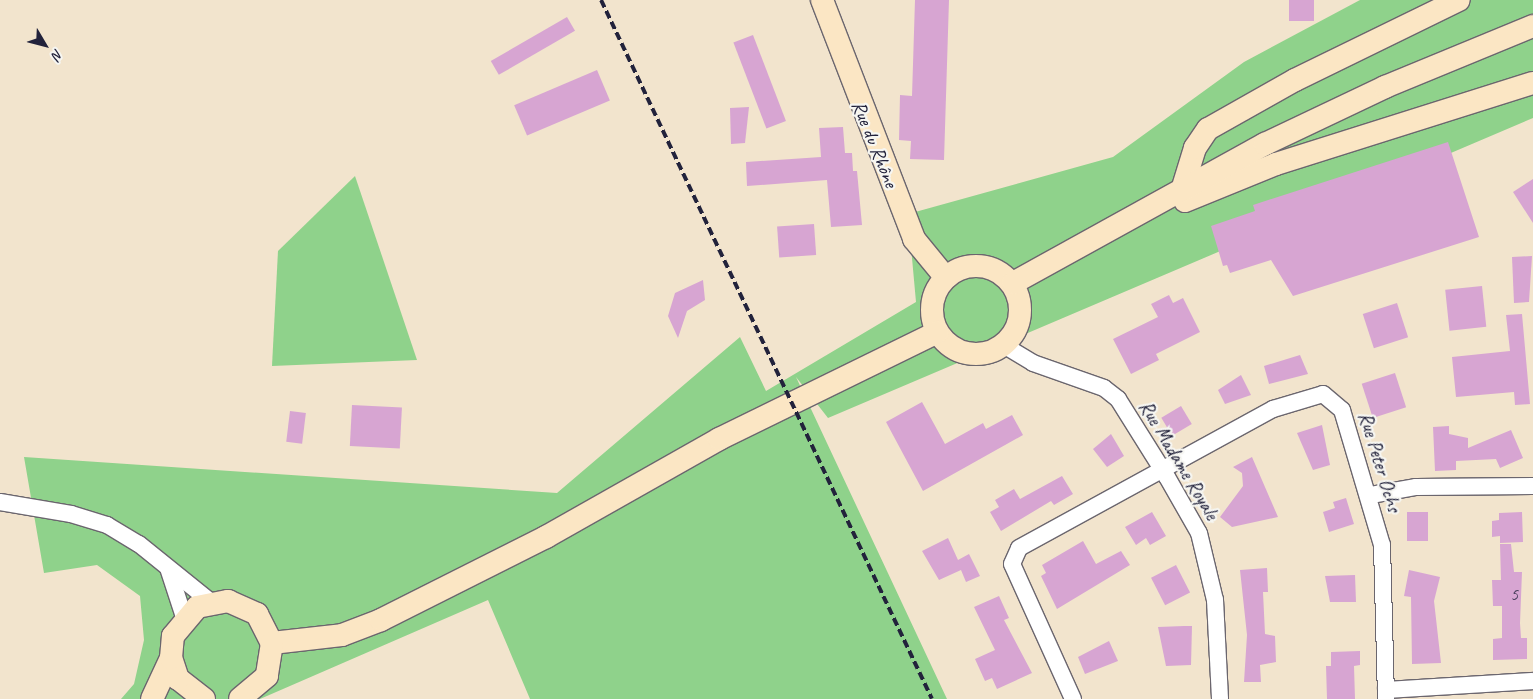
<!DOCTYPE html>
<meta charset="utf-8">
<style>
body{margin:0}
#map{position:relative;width:1533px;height:699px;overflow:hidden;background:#f2e4cd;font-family:Caveat,sans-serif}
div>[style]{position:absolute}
.green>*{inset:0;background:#8fd28b}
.building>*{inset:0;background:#d7a5d2;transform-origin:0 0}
.roads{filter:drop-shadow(1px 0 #6b666e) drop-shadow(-1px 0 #6b666e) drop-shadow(0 1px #6b666e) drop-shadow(0 -1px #6b666e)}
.street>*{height:16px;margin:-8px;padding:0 8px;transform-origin:8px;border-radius:8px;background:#fff}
.secondary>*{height:22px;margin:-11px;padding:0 11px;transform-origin:11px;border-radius:11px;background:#fbe6c4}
.secondary>.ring{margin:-11px;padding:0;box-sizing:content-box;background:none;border:22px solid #fbe6c4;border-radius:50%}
.rail>*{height:4px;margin-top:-2px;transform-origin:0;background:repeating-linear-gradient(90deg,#22223b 0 8px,transparent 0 12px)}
span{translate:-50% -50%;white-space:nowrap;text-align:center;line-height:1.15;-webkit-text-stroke:4.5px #f6f6f2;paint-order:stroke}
.number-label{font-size:18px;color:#4f4361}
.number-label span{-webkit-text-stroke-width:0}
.street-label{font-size:20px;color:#22223b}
.north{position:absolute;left:20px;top:20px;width:50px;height:50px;-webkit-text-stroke:4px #f6f6f2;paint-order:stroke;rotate:127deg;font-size:14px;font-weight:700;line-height:20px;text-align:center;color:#22223b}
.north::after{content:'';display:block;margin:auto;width:18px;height:22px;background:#22223b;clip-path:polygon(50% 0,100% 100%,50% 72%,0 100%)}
</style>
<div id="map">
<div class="green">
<i style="clip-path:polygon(1360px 0,1533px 0,1533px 118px,828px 418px,796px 377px,947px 699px,530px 699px,488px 600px,260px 699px,121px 699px,134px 684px,144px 640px,140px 596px,97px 565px,44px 573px,24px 457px,557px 493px,740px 337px,766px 391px,916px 302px,908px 214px,1113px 157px,1244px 62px)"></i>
<i style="clip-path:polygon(355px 176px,417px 360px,272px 366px,278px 251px)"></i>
</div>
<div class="building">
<i style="clip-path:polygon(915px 0,949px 0,944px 160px,910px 159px,911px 141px,899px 140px,900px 95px,912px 96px)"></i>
<i style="left:1289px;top:0;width:25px;height:21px"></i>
<i style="left:567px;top:17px;width:16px;height:88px;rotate:60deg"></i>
<i style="left:753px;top:35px;width:92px;height:21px;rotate:69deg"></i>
<i style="left:597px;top:70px;width:33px;height:90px;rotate:67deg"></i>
<i style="clip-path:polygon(749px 107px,745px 143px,731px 144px,730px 108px)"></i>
<i style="clip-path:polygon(843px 127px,845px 153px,852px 153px,853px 171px,857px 171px,862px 225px,831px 227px,827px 180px,747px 186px,746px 162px,821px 157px,819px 128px)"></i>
<i style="clip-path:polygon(1448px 142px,1479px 237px,1293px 296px,1271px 260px,1230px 273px,1227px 265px,1223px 266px,1211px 226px,1255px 211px,1253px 205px)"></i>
<i style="clip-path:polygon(1533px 179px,1533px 223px,1513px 192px)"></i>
<i style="left:814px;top:224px;width:31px;height:37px;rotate:86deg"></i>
<i style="clip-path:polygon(1532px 256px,1529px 302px,1514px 303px,1512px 257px)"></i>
<i style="clip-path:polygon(703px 280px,705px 300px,687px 311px,678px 338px,668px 316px,675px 293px)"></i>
<i style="left:1482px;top:286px;width:41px;height:37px;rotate:84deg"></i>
<i style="clip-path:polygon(1169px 295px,1173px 303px,1183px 298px,1200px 332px,1156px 354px,1159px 360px,1131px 374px,1113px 339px,1158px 317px,1151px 304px)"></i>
<i style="left:1397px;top:303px;width:36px;height:36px;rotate:72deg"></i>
<i style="clip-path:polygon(1522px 314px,1530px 404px,1515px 405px,1514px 392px,1456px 397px,1452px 357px,1510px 351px,1506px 315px)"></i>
<i style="clip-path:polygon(1300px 355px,1308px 374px,1269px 384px,1264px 366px)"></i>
<i style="left:1395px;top:373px;width:36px;height:35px;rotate:72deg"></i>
<i style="clip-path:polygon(1241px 375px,1251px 395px,1225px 404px,1218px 390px)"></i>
<i style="clip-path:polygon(922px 402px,945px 444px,983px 423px,986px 429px,1012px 415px,1023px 435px,923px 491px,886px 422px)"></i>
<i style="left:352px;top:405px;width:50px;height:41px;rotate:3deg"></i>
<i style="left:1181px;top:406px;width:21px;height:23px;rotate:59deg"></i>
<i style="left:290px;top:411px;width:16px;height:31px;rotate:7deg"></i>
<i style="clip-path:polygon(1322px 425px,1330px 465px,1313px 470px,1297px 433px)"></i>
<i style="clip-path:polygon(1449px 426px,1449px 434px,1468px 438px,1468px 448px,1511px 430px,1523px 458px,1500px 468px,1496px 459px,1456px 461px,1456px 470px,1435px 471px,1433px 427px)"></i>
<i style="clip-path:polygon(1111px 434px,1124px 456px,1107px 467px,1093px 449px)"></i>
<i style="clip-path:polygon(1252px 457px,1278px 517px,1232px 527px,1220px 517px,1243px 486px,1242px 473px,1233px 467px)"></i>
<i style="clip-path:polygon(1062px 476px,1073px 494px,1054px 505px,1051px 501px,1001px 531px,990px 512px,999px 507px,995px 500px,1014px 489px,1020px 499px)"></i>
<i style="clip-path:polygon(1346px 498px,1354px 524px,1329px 532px,1323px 512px,1335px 508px,1333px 502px)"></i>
<i style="clip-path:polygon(1152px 512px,1166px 536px,1150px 545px,1146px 538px,1136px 545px,1125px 527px)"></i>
<i style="left:1407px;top:512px;width:21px;height:29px"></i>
<i style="clip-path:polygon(1522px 512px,1523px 542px,1500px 543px,1500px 536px,1492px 537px,1492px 521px,1499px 520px,1499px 513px)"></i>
<i style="clip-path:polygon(948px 538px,958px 560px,969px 554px,980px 576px,966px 582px,961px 570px,939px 580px,922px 551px)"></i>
<i style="clip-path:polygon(1083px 541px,1096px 564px,1121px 551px,1130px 565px,1057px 609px,1041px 576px,1046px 573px,1042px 565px)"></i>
<i style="clip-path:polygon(1500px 544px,1511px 544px,1514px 572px,1522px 572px,1520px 623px,1521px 638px,1527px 638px,1527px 659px,1493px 660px,1493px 639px,1502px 638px,1502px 606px,1493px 606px,1492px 580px,1501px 580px)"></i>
<i style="left:1176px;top:565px;width:31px;height:28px;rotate:63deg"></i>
<i style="clip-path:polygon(1267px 568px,1268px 592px,1263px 592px,1265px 634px,1275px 636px,1276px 662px,1260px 665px,1261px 682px,1244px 682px,1247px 635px,1240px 570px)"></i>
<i style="clip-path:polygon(1409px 570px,1440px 577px,1434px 601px,1441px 663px,1412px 664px,1411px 597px,1404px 596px)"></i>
<i style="clip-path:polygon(1355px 575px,1356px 602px,1330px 602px,1325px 576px)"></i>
<i style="clip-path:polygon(999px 596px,1009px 618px,1004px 620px,1032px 673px,997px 689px,992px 678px,985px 681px,975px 659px,995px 650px,974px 607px)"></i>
<i style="clip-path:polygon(1184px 626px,1192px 626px,1191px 665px,1166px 666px,1158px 627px)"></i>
<i style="clip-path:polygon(1109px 641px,1118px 661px,1085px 674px,1078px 657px)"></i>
<i style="clip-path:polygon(1360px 651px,1360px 665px,1354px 666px,1355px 699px,1327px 699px,1326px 666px,1331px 666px,1331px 652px)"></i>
</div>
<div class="roads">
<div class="street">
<i style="left:1005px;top:346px;width:33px;rotate:31deg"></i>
<i style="left:1033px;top:363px;width:75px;rotate:19.4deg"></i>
<i style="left:1104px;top:388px;width:18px;rotate:38deg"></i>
<i style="left:1118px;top:399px;width:92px;rotate:57.9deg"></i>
<i style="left:1167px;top:477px;width:64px;rotate:60.3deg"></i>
<i style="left:1199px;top:533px;width:69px;rotate:76.6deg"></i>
<i style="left:1215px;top:600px;width:99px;rotate:87.1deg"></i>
<i style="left:1371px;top:495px;width:46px;rotate:-10.1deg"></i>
<i style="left:1416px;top:487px;width:117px;rotate:-0.5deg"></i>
<i style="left:0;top:502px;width:72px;rotate:9.6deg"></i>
<i style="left:71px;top:514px;width:38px;rotate:17deg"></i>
<i style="left:107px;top:525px;width:37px;rotate:31deg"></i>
<i style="left:139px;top:544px;width:92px;rotate:38.9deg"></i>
<i style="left:168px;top:568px;width:52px;rotate:71.9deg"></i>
<i style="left:1386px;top:690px;width:147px;rotate:-3.5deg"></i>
<i style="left:1073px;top:699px;width:148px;rotate:-114.3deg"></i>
<i style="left:1012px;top:564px;width:17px;rotate:-66deg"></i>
<i style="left:1019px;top:548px;width:290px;rotate:-28.7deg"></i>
<i style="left:1273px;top:409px;width:52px;rotate:-16.7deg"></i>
<i style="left:1323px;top:394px;width:25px;rotate:40deg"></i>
<i style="left:1342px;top:410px;width:141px;rotate:73.5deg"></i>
<i style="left:1382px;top:545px;width:154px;rotate:88.5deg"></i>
</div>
<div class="secondary">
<i style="left:822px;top:0;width:256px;rotate:68.9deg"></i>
<i style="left:914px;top:239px;width:50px;rotate:50.6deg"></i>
<i style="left:1183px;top:187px;width:41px;rotate:-72.9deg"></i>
<i style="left:1195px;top:148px;width:23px;rotate:-56deg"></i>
<i style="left:1208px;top:129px;width:100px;rotate:-29.4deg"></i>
<i style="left:1295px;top:80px;width:182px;rotate:-26deg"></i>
<i style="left:1185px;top:201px;width:98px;rotate:-22.1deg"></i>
<i style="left:1276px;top:164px;width:269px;rotate:-17.5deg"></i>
<i class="ring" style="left:932px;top:266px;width:66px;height:66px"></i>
<i style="left:1013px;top:283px;width:288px;rotate:-28.9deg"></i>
<i style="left:1265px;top:144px;width:133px;rotate:-25.4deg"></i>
<i style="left:1385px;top:87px;width:160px;rotate:-22.4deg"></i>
<i style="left:272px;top:643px;width:70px;rotate:-6.5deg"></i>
<i style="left:342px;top:635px;width:42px;rotate:-21deg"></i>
<i style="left:381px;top:620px;width:185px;rotate:-26.7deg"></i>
<i style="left:546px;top:537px;width:199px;rotate:-29.5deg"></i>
<i style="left:719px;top:439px;width:243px;rotate:-26.1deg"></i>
<i style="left:152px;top:699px;width:45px;rotate:-65.1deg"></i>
<i style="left:204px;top:699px;width:33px;rotate:-142deg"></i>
<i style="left:178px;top:679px;width:22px;rotate:-108deg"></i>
<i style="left:171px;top:658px;width:22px;rotate:-85deg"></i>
<i style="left:173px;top:636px;width:38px;rotate:-50deg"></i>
<i style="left:197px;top:607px;width:32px;rotate:-11deg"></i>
<i style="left:228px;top:601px;width:32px;rotate:24deg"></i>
<i style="left:257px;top:614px;width:33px;rotate:63deg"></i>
<i style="left:272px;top:643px;width:33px;rotate:99deg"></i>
<i style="left:267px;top:676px;width:35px;rotate:140deg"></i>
</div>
</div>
<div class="rail">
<i style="left:601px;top:0;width:773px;rotate:64.66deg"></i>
</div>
<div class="number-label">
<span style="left:1514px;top:594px">5</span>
</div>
<div class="street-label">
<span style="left:875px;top:144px;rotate:68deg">Rue du Rhône</span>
<span style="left:1179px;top:460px;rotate:59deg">Rue Madame Royale</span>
<span style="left:1380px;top:462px;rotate:73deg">Rue Peter Ochs</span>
</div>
<div class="north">N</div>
</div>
